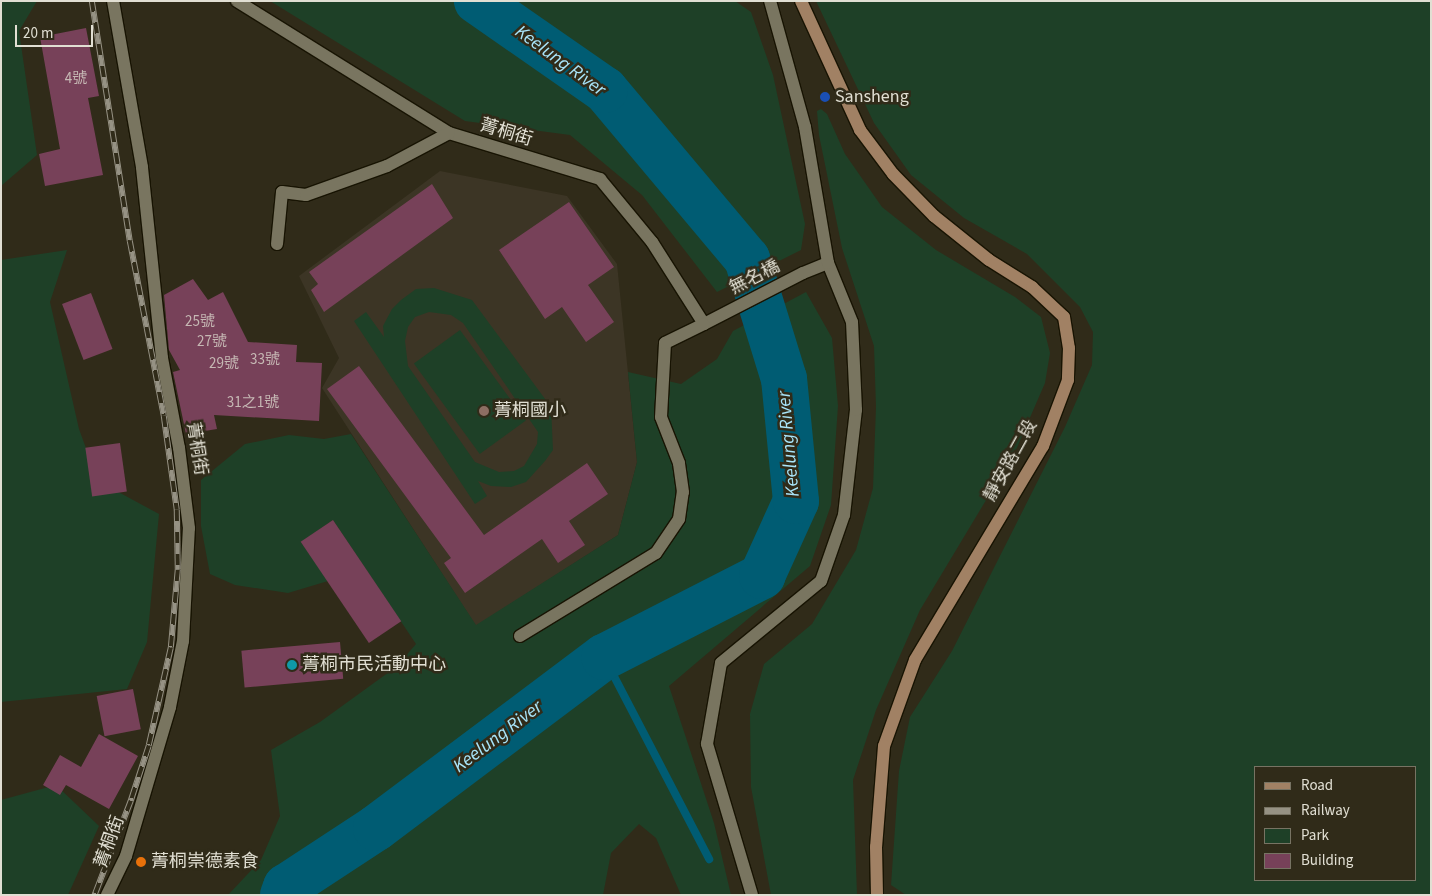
<!DOCTYPE html>
<meta charset="utf-8">
<style>
body{margin:0}
#map{position:relative;width:1432px;height:896px;overflow:hidden;background:#302b19;font-family:"Source Sans 3","Noto Sans TC",sans-serif}
div>[style]{position:absolute}
.education>*{inset:0;background:#3c3525}
.green>*{inset:0;background:#1e4027;transform-origin:0 0}
.stream>*{height:8px;margin:-4px;padding:0 4px;transform-origin:4px;border-radius:4px;background:#005c73}
.river>*{height:46px;margin:-23px;padding:0 23px;transform-origin:23px;border-radius:23px;background:#005c73}
.building>*{inset:0;background:#774159;transform-origin:0 0}
.roads{filter:drop-shadow(1px 0 #181403) drop-shadow(-1px 0 #181403) drop-shadow(0 1px #181403) drop-shadow(0 -1px #181403)}
.service>*{height:12px;margin:-6px;padding:0 6px;transform-origin:6px;border-radius:6px;background:#797560}
.minor>*{height:12px;margin:-6px;padding:0 6px;transform-origin:6px;border-radius:6px;background:#797560}
.secondary>*{height:12px;margin:-6px;padding:0 6px;transform-origin:6px;border-radius:6px;background:#a18164}
.rail>*{height:5.5px;margin-top:-2.75px;transform-origin:0;background:repeating-linear-gradient(90deg,#302b19 0 11px,#969284 0 22px);box-sizing:border-box;border-block:1px solid #969284}
.dots>*{width:14px;height:14px;translate:-50% -50%;box-sizing:border-box;border:2px solid #302b19;border-radius:50%}
span{translate:-50% -50%;white-space:nowrap;text-align:center;line-height:1.15;-webkit-text-stroke:5px #302b19;paint-order:stroke}
.number-label{font-size:15px;color:#c6b8b4}
.number-label span{-webkit-text-stroke-width:0}
.poi-label{font-size:18px;color:#e1dfd3}
.left{translate:0 -50%;text-align:left}
.street-label{font-size:18px;color:#e1dfd3}
.water-label{font-size:19px;color:#a8e4f9;font-style:italic}
.frame{position:absolute;inset:0;border:2px solid #e1dfd3;pointer-events:none}
.legend{position:absolute;left:1254px;top:766px;width:162px;height:115px;box-sizing:border-box;background:#302b19;border:1px solid #777363;margin:0;padding:6px 9px;list-style:none;font-size:15px;color:#e1dfd3}
.legend li{display:flex;align-items:center;gap:10px;height:25px}
.legend b{width:25px;border:1px solid #777363}
.scale{position:absolute;left:15px;top:25px;width:78px;height:22px;box-sizing:border-box;border:2px solid #e1dfd3;border-top:0;padding-left:6px;font-size:15px;line-height:18px;white-space:nowrap;color:#e1dfd3;-webkit-text-stroke:4px #302b19;paint-order:stroke}
</style>
<div id="map">
<div class="education">
<i style="clip-path:polygon(440px 171px,567px 196px,617px 264px,637px 462px,618px 535px,476px 626px,322px 388px,339px 358px,299px 276px)"></i>
</div>
<div class="green">
<i style="clip-path:polygon(1px 1px,37px 1px,19px 31px,37px 155px,1px 186px)"></i>
<i style="clip-path:polygon(270px 1px,735px 1px,751px 12px,773px 75px,805px 224px,801px 250px,717px 292px,642px 195px,570px 135px,465px 121px)"></i>
<i style="clip-path:polygon(evenodd,816px 1px,1431px 1px,1431px 895px,906px 895px,891px 885px,899px 771px,910px 717px,952px 651px,1065px 427px,1092px 365px,1093px 332px,1080px 307px,1027px 254px,964px 218px,911px 175px,874px 123px,816px 1px,1416px 767px,1416px 880px,1256px 880px,1256px 767px,1416px 767px)"></i>
<i style="clip-path:polygon(821px 109px,827px 114px,845px 154px,882px 207px,936px 250px,1015px 297px,1041px 317px,1050px 353px,1045px 383px,1015px 452px,920px 610px,876px 710px,853px 780px,857px 895px,771px 895px,751px 787px,750px 714px,764px 664px,812px 624px,856px 550px,873px 488px,876px 407px,874px 346px,842px 248px,819px 135px,817px 111px)"></i>
<i style="clip-path:polygon(67px 250px,50px 302px,79px 429px,98px 481px,159px 514px,147px 642px,127px 689px,1px 702px,1px 260px)"></i>
<i style="clip-path:polygon(evenodd,434px 288px,472px 300px,551px 407px,553px 450px,545px 461px,526px 482px,511px 487px,491px 486px,478px 481px,487px 496px,475px 504px,354px 321px,366px 312px,384px 337px,383px 326px,392px 309px,401px 300px,416px 289px,434px 288px,429px 312px,451px 315px,463px 323px,538px 432px,537px 444px,524px 466px,514px 471px,499px 472px,475px 462px,408px 366px,405px 341px,408px 327px,415px 317px,429px 312px)"></i>
<i style="clip-path:polygon(806px 292px,832px 338px,838px 406px,831px 505px,810px 566px,669px 686px,714px 823px,731px 895px,681px 895px,656px 838px,639px 824px,611px 853px,603px 895px,228px 895px,261px 860px,280px 816px,271px 750px,320px 722px,396px 667px,416px 644px,333px 520px,301px 542px,328px 581px,288px 593px,235px 585px,210px 574px,201px 526px,201px 480px,245px 444px,289px 435px,324px 439px,351px 434px,476px 625px,618px 535px,637px 462px,628px 372px,681px 384px,717px 359px,733px 331px)"></i>
<i style="left:460px;top:330px;width:112px;height:57px;rotate:54deg"></i>
<i style="clip-path:polygon(56px 785px,99px 826px,68px 895px,1px 895px,1px 800px)"></i>
</div>
<div class="stream">
<i style="left:604px;top:657px;width:228px;rotate:62.5deg"></i>
</div>
<div class="river">
<i style="left:283px;top:895px;width:9px;rotate:-69deg"></i>
<i style="left:286px;top:887px;width:108px;rotate:-33.2deg"></i>
<i style="left:376px;top:828px;width:285px;rotate:-36.9deg"></i>
<i style="left:604px;top:657px;width:178px;rotate:-27.1deg"></i>
<i style="left:762px;top:576px;width:82px;rotate:-65.6deg"></i>
<i style="left:796px;top:501px;width:123px;rotate:-95.6deg"></i>
<i style="left:784px;top:379px;width:126px;rotate:-107.1deg"></i>
<i style="left:747px;top:259px;width:221px;rotate:-130deg"></i>
<i style="left:605px;top:90px;width:156px;rotate:-145.2deg"></i>
</div>
<div class="building">
<i style="clip-path:polygon(86px 28px,99px 96px,88px 98px,103px 175px,45px 186px,39px 154px,60px 149px,40px 37px)"></i>
<i style="clip-path:polygon(432px 184px,453px 218px,324px 312px,311px 290px,318px 284px,309px 272px)"></i>
<i style="clip-path:polygon(569px 202px,614px 267px,588px 285px,614px 322px,586px 342px,562px 307px,545px 319px,499px 250px)"></i>
<i style="clip-path:polygon(193px 279px,208px 300px,223px 292px,248px 342px,297px 345px,296px 362px,322px 363px,319px 421px,214px 415px,217px 429px,186px 434px,173px 372px,180px 370px,169px 350px,164px 295px)"></i>
<i style="left:91px;top:293px;width:60px;height:31px;rotate:69deg"></i>
<i style="clip-path:polygon(359px 366px,484px 535px,587px 463px,608px 494px,569px 521px,585px 545px,558px 563px,542px 539px,465px 593px,444px 563px,451px 558px,327px 389px)"></i>
<i style="left:120px;top:443px;width:49px;height:35px;rotate:82deg"></i>
<i style="left:333px;top:520px;width:122px;height:39px;rotate:56deg"></i>
<i style="left:340px;top:642px;width:37px;height:99px;rotate:85deg"></i>
<i style="left:133px;top:689px;width:41px;height:37px;rotate:79deg"></i>
<i style="clip-path:polygon(99px 734px,138px 756px,109px 809px,66px 785px,60px 795px,43px 785px,60px 755px,81px 767px)"></i>
</div>
<div class="roads">
<div class="service">
<i style="left:237px;top:1px;width:250px;rotate:31.9deg"></i>
<i style="left:449px;top:133px;width:158px;rotate:16.9deg"></i>
<i style="left:600px;top:179px;width:82px;rotate:50.5deg"></i>
<i style="left:652px;top:242px;width:97px;rotate:57.6deg"></i>
<i style="left:704px;top:324px;width:111px;rotate:-27.3deg"></i>
<i style="left:803px;top:273px;width:27px;rotate:-22deg"></i>
<i style="left:277px;top:244px;width:52px;rotate:-84.5deg"></i>
<i style="left:282px;top:192px;width:24px;rotate:7deg"></i>
<i style="left:306px;top:195px;width:86px;rotate:-19.7deg"></i>
<i style="left:387px;top:166px;width:70px;rotate:-28deg"></i>
<i style="left:520px;top:636px;width:159px;rotate:-31.4deg"></i>
<i style="left:656px;top:553px;width:41px;rotate:-55.9deg"></i>
<i style="left:679px;top:519px;width:27px;rotate:-82deg"></i>
<i style="left:683px;top:492px;width:29px;rotate:-98deg"></i>
<i style="left:679px;top:463px;width:49px;rotate:-111.4deg"></i>
<i style="left:661px;top:417px;width:74px;rotate:-86.9deg"></i>
<i style="left:665px;top:343px;width:43px;rotate:-26deg"></i>
<i style="left:107px;top:895px;width:43px;rotate:-64deg"></i>
<i style="left:126px;top:856px;width:155px;rotate:-73.5deg"></i>
<i style="left:170px;top:707px;width:67px;rotate:-78.9deg"></i>
<i style="left:183px;top:641px;width:113px;rotate:-87deg"></i>
<i style="left:189px;top:528px;width:81px;rotate:-97.1deg"></i>
<i style="left:179px;top:448px;width:92px;rotate:-100.7deg"></i>
<i style="left:162px;top:358px;width:192px;rotate:-96deg"></i>
<i style="left:142px;top:167px;width:169px;rotate:-99.9deg"></i>
</div>
<div class="minor">
<i style="left:752px;top:895px;width:158px;rotate:-106.6deg"></i>
<i style="left:707px;top:744px;width:82px;rotate:-80.2deg"></i>
<i style="left:721px;top:663px;width:129px;rotate:-39.4deg"></i>
<i style="left:821px;top:581px;width:70px;rotate:-70.8deg"></i>
<i style="left:844px;top:515px;width:106px;rotate:-83.5deg"></i>
<i style="left:856px;top:410px;width:88px;rotate:-92.6deg"></i>
<i style="left:852px;top:322px;width:64px;rotate:-112.1deg"></i>
<i style="left:828px;top:263px;width:138px;rotate:-99.6deg"></i>
<i style="left:805px;top:127px;width:131px;rotate:-105.5deg"></i>
</div>
<div class="secondary">
<i style="left:801px;top:1px;width:142px;rotate:65.4deg"></i>
<i style="left:860px;top:130px;width:55px;rotate:53.1deg"></i>
<i style="left:893px;top:174px;width:59px;rotate:45.7deg"></i>
<i style="left:934px;top:216px;width:70px;rotate:38.7deg"></i>
<i style="left:989px;top:260px;width:51px;rotate:32.1deg"></i>
<i style="left:1032px;top:287px;width:44px;rotate:43.2deg"></i>
<i style="left:1064px;top:317px;width:31px;rotate:81deg"></i>
<i style="left:1069px;top:348px;width:32px;rotate:92deg"></i>
<i style="left:1068px;top:380px;width:71px;rotate:110.7deg"></i>
<i style="left:1043px;top:446px;width:249px;rotate:120.9deg"></i>
<i style="left:915px;top:660px;width:91px;rotate:109.8deg"></i>
<i style="left:884px;top:746px;width:101px;rotate:94.5deg"></i>
<i style="left:876px;top:847px;width:48px;rotate:88.8deg"></i>
</div>
</div>
<div class="rail">
<i style="left:92px;top:1px;width:243px;rotate:81deg"></i>
<i style="left:130px;top:241px;width:178px;rotate:79deg"></i>
<i style="left:164px;top:416px;width:95px;rotate:82.1deg"></i>
<i style="left:177px;top:510px;width:60px;rotate:89deg"></i>
<i style="left:178px;top:570px;width:78px;rotate:95.1deg"></i>
<i style="left:171px;top:648px;width:100px;rotate:102.7deg"></i>
<i style="left:149px;top:746px;width:58px;rotate:108.1deg"></i>
<i style="left:131px;top:801px;width:101px;rotate:111deg"></i>
</div>
<div class="dots">
<i style="left:825px;top:97px;background:#1a4fb4"></i>
<i style="left:484px;top:411px;background:#8d6e63"></i>
<i style="left:292px;top:665px;background:#0f9aa8"></i>
<i style="left:141px;top:862px;background:#e8710a"></i>
</div>
<div class="number-label">
<span style="left:76px;top:79px">4號</span>
<span style="left:200px;top:322px">25號</span>
<span style="left:212px;top:342px">27號</span>
<span style="left:265px;top:360px">33號</span>
<span style="left:224px;top:364px">29號</span>
<span style="left:253px;top:403px">31之1號</span>
</div>
<div class="poi-label">
<span class="left" style="left:835px;top:97px">Sansheng</span>
<span class="left" style="left:494px;top:411px">菁桐國小</span>
<span class="left" style="left:302px;top:665px">菁桐市民活動中心</span>
<span class="left" style="left:151px;top:862px">菁桐崇德素食</span>
</div>
<div class="street-label">
<span style="left:506px;top:133px;rotate:17deg">菁桐街</span>
<span style="left:755px;top:278px;rotate:-27deg">無名橋</span>
<span style="left:196px;top:449px;rotate:81deg">菁桐街</span>
<span style="left:1011px;top:461px;rotate:-61deg">靜安路二段</span>
<span style="left:110px;top:842px;rotate:-70deg">菁桐街</span>
</div>
<div class="water-label">
<span style="left:560px;top:61px;rotate:36deg">Keelung River</span>
<span style="left:789px;top:444px;rotate:-95deg">Keelung River</span>
<span style="left:498px;top:737px;rotate:-37deg">Keelung River</span>
</div>
<div class="frame"></div>
<ul class="legend">
<li><b style="height:6px;background:#a18164"></b>Road</li>
<li><b style="height:6px;background:#969284"></b>Railway</li>
<li><b style="height:14px;background:#1e4027"></b>Park</li>
<li><b style="height:14px;background:#774159"></b>Building</li>
</ul>
<div class="scale">20 m</div>
</div>
